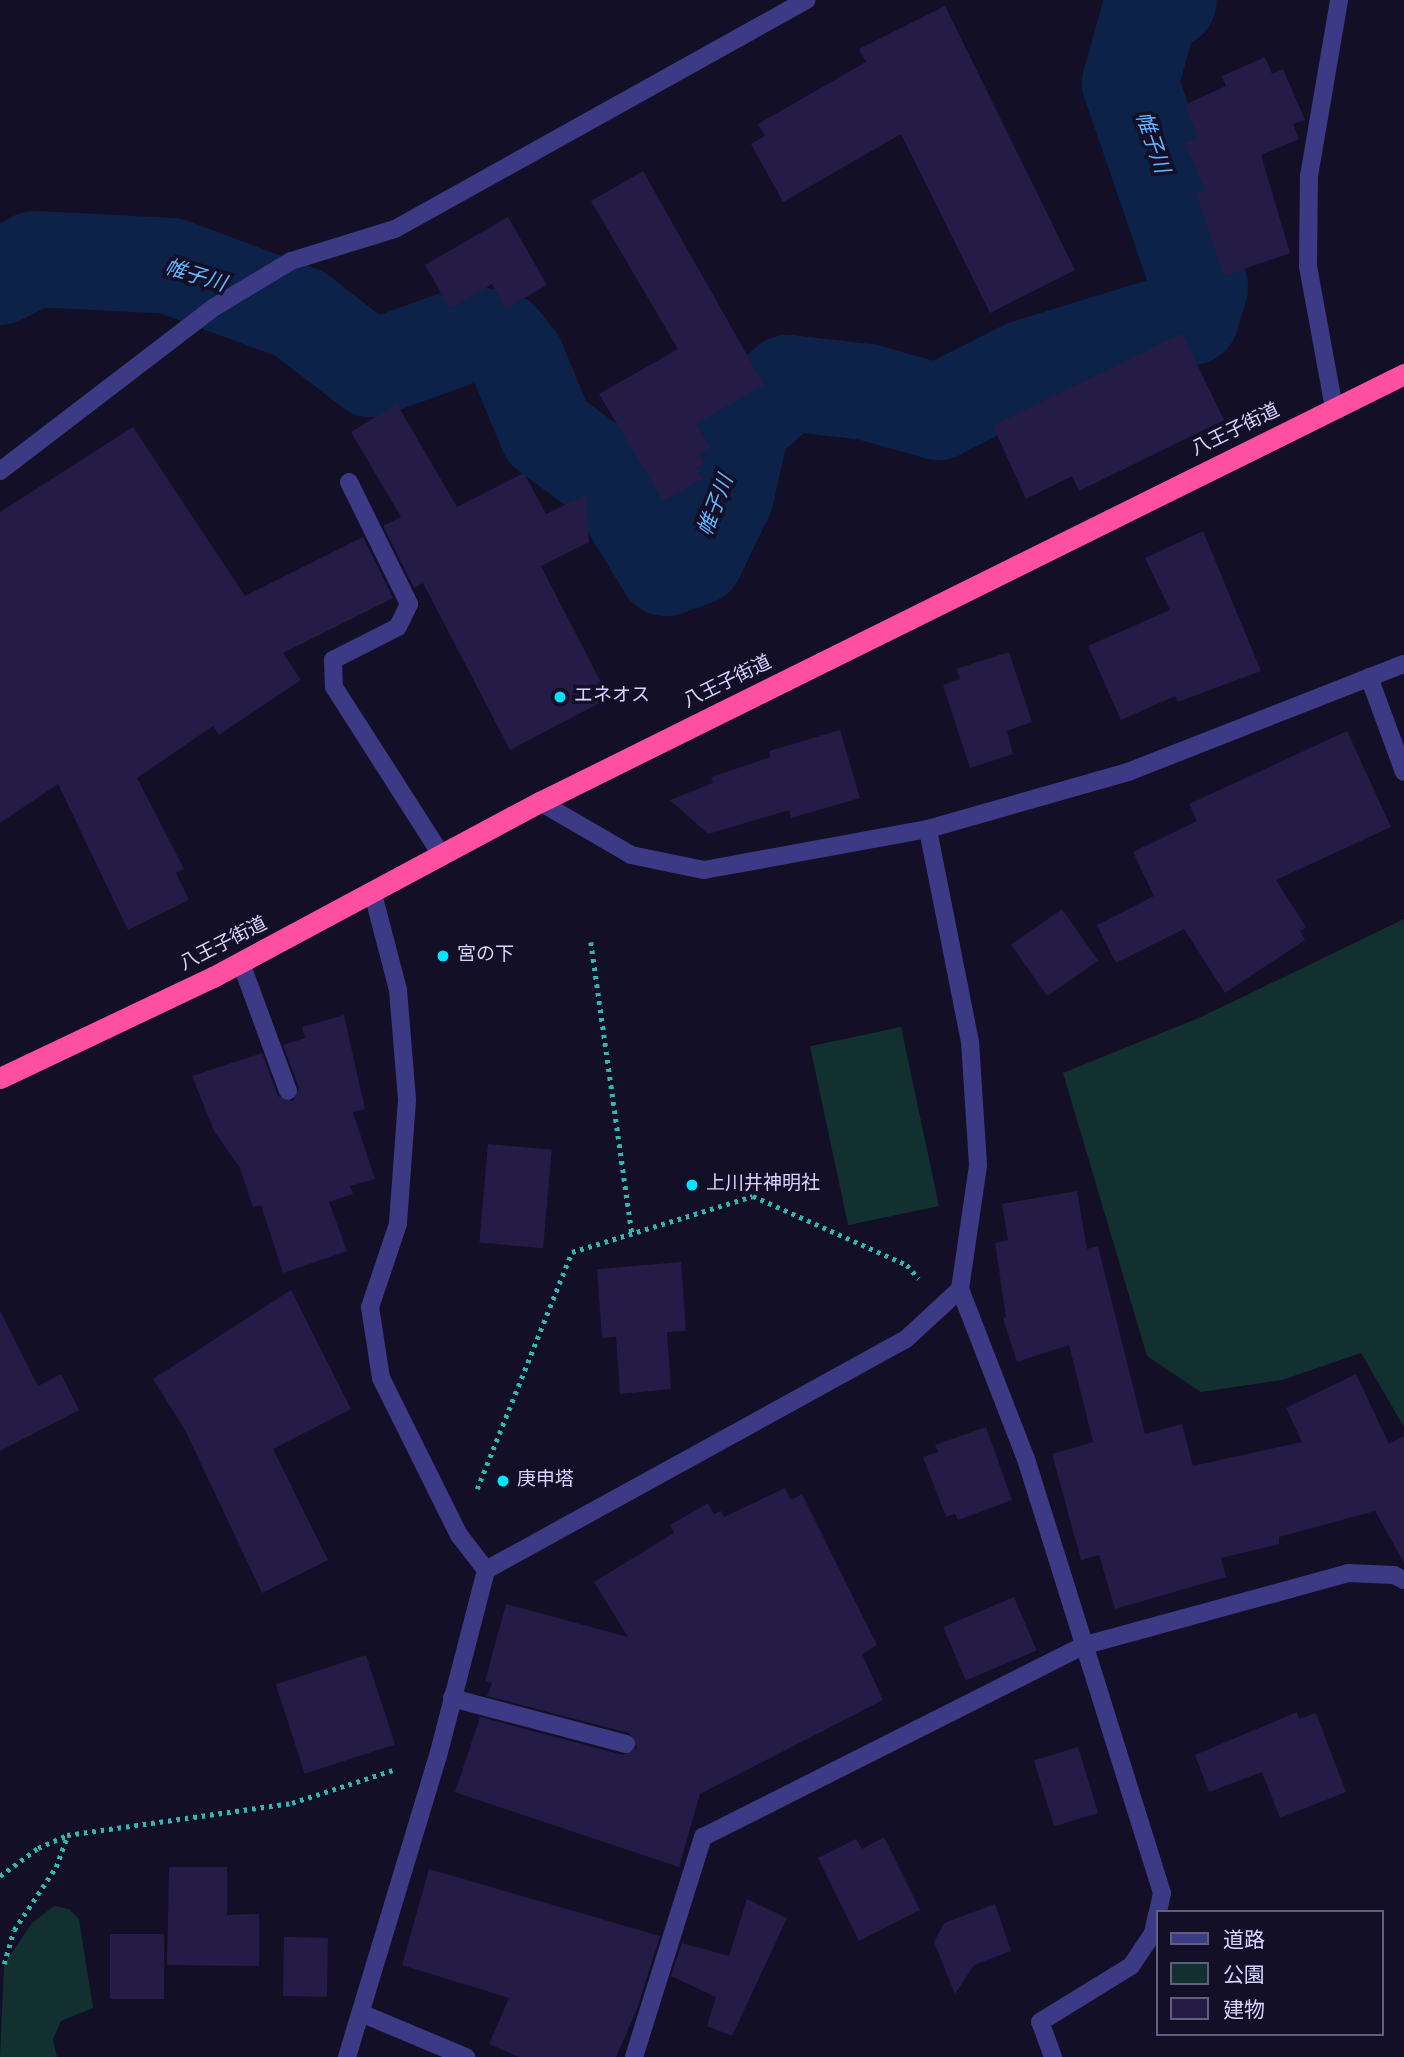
<!DOCTYPE html>
<meta charset="utf-8">
<style>
body{margin:0}
#map{position:relative;width:1404px;height:2057px;overflow:hidden;background:#130f26;font-family:Overpass,"Noto Sans JP",sans-serif}
div>[style]{position:absolute}
.green>*{inset:0;background:#12302f;transform-origin:0 0}
.river>*{height:96px;margin:-48px;padding:0 48px;transform-origin:48px;border-radius:48px;background:#0c2248}
.building>*{inset:0;background:#241b47;transform-origin:0 0}
.path>*{height:4.5px;margin-top:-2.25px;transform-origin:0;background:repeating-linear-gradient(90deg,#2fb8b0 0 3.5px,transparent 0 8.5px)}
.minor>*{height:18px;margin:-9px;padding:0 9px;transform-origin:9px;border-radius:9px;background:#3d3a85}
.highway>*{height:21px;margin:-10.5px;padding:0 10.5px;transform-origin:10.5px;border-radius:10.5px;background:#ff4fa3}
.dots>*{width:19px;height:19px;translate:-50% -50%;box-sizing:border-box;border:4px solid #130f26;border-radius:50%}
span{translate:-50% -50%;white-space:nowrap;text-align:center;line-height:1.15;-webkit-text-stroke:7px #130f26;paint-order:stroke}
.street-label{font-size:19px;color:#d9d4ff}
.poi-label{font-size:19px;color:#d9d4ff}
.left{translate:0 -50%;text-align:left}
.water-label{font-size:21px;color:#62b6ff;font-style:italic}
.legend{position:absolute;left:1156px;top:1910px;width:228px;height:126px;box-sizing:border-box;background:#130f26;border:2px solid #625e7d;margin:0;padding:9px 12px;list-style:none;font-size:21px;color:#d9d4ff}
.legend li{display:flex;align-items:center;gap:14px;height:35px}
.legend b{width:35px;border:2px solid #625e7d}
</style>
<div id="map">
<div class="green">
<i style="clip-path:polygon(1404px 919px,1404px 1427px,1361px 1353px,1282px 1380px,1201px 1392px,1147px 1356px,1063px 1073px,1201px 1017px)"></i>
<i style="left:901px;top:1027px;width:183px;height:93px;rotate:78deg"></i>
<i style="clip-path:polygon(54px 1906px,69px 1909px,79px 1919px,93px 2008px,61px 2021px,53px 2039px,57px 2057px,0 2057px,4px 1964px,32px 1923px)"></i>
</div>
<div class="river">
<i style="left:0;top:277px;width:39px;rotate:-27deg"></i>
<i style="left:35px;top:259px;width:136px;rotate:2.9deg"></i>
<i style="left:171px;top:266px;width:138px;rotate:20.4deg"></i>
<i style="left:300px;top:314px;width:90px;rotate:37.8deg"></i>
<i style="left:371px;top:369px;width:106px;rotate:-19.8deg"></i>
<i style="left:471px;top:333px;width:31px;rotate:13deg"></i>
<i style="left:501px;top:340px;width:26px;rotate:51deg"></i>
<i style="left:517px;top:360px;width:78px;rotate:67.4deg"></i>
<i style="left:547px;top:432px;width:82px;rotate:36.6deg"></i>
<i style="left:613px;top:481px;width:102px;rotate:58.7deg"></i>
<i style="left:666px;top:568px;width:32px;rotate:-20deg"></i>
<i style="left:696px;top:557px;width:69px;rotate:-64.2deg"></i>
<i style="left:726px;top:495px;width:73px;rotate:-77.3deg"></i>
<i style="left:742px;top:424px;width:62px;rotate:-41.7deg"></i>
<i style="left:788px;top:383px;width:80px;rotate:6.5deg"></i>
<i style="left:867px;top:392px;width:74px;rotate:15.7deg"></i>
<i style="left:938px;top:412px;width:97px;rotate:-26.8deg"></i>
<i style="left:1025px;top:368px;width:174px;rotate:-17.1deg"></i>
<i style="left:1191px;top:317px;width:31px;rotate:-73deg"></i>
<i style="left:1200px;top:287px;width:216px;rotate:-108.9deg"></i>
<i style="left:1130px;top:83px;width:74px;rotate:-74.3deg"></i>
<i style="left:1150px;top:12px;width:22px;rotate:-32deg"></i>
</div>
<div class="building">
<i style="clip-path:polygon(945px 6px,1075px 270px,990px 313px,901px 134px,783px 202px,751px 144px,765px 136px,758px 124px,866px 62px,859px 49px)"></i>
<i style="clip-path:polygon(1265px 57px,1272px 74px,1283px 69px,1305px 120px,1293px 124px,1299px 139px,1261px 155px,1290px 253px,1224px 276px,1196px 193px,1205px 190px,1185px 143px,1198px 137px,1184px 105px,1226px 86px,1222px 76px)"></i>
<i style="clip-path:polygon(643px 171px,764px 385px,696px 424px,710px 447px,699px 454px,704px 463px,696px 468px,703px 479px,663px 501px,599px 394px,678px 349px,591px 201px)"></i>
<i style="clip-path:polygon(508px 217px,547px 285px,506px 309px,492px 284px,450px 309px,425px 265px)"></i>
<i style="clip-path:polygon(1182px 333px,1224px 420px,1079px 491px,1072px 476px,1026px 499px,993px 426px)"></i>
<i style="clip-path:polygon(397px 404px,457px 507px,524px 473px,546px 514px,586px 495px,589px 542px,541px 566px,609px 698px,510px 750px,423px 583px,414px 588px,383px 526px,401px 517px,351px 432px)"></i>
<i style="clip-path:polygon(133px 427px,245px 596px,363px 537px,393px 598px,283px 653px,301px 680px,219px 735px,213px 726px,137px 778px,184px 869px,176px 873px,189px 900px,128px 930px,58px 784px,0 823px,0 512px)"></i>
<i style="clip-path:polygon(1203px 531px,1261px 671px,1178px 702px,1175px 696px,1121px 720px,1088px 646px,1170px 610px,1145px 558px)"></i>
<i style="clip-path:polygon(1009px 652px,1032px 722px,1007px 731px,1013px 754px,970px 768px,943px 685px,960px 679px,956px 669px)"></i>
<i style="clip-path:polygon(840px 730px,860px 798px,791px 818px,789px 810px,708px 834px,670px 800px,713px 783px,711px 777px,771px 757px,769px 751px)"></i>
<i style="clip-path:polygon(1347px 731px,1391px 827px,1276px 880px,1306px 927px,1300px 931px,1305px 940px,1225px 993px,1184px 929px,1116px 963px,1097px 925px,1154px 896px,1133px 852px,1197px 821px,1189px 804px)"></i>
<i style="left:1062px;top:909px;width:63px;height:62px;rotate:55deg"></i>
<i style="clip-path:polygon(344px 1015px,365px 1109px,353px 1112px,375px 1179px,350px 1186px,353px 1194px,329px 1202px,347px 1251px,283px 1273px,261px 1205px,253px 1207px,240px 1168px,214px 1131px,192px 1076px,262px 1053px,278px 1096px,293px 1101px,299px 1088px,283px 1045px,305px 1038px,302px 1027px)"></i>
<i style="left:488px;top:1144px;width:64px;height:99px;rotate:5deg"></i>
<i style="clip-path:polygon(1077px 1191px,1087px 1249px,1098px 1246px,1145px 1434px,1182px 1424px,1193px 1466px,1302px 1442px,1286px 1408px,1356px 1374px,1389px 1444px,1404px 1436px,1404px 1563px,1375px 1511px,1279px 1537px,1279px 1544px,1221px 1558px,1226px 1577px,1115px 1609px,1099px 1555px,1081px 1560px,1052px 1454px,1093px 1442px,1069px 1345px,1017px 1362px,1003px 1318px,1006px 1317px,995px 1243px,1008px 1240px,1002px 1204px)"></i>
<i style="clip-path:polygon(681px 1262px,686px 1331px,667px 1332px,671px 1389px,620px 1394px,616px 1337px,602px 1338px,597px 1269px)"></i>
<i style="clip-path:polygon(291px 1290px,351px 1409px,273px 1449px,328px 1560px,262px 1593px,185px 1430px,153px 1379px)"></i>
<i style="clip-path:polygon(0 1311px,38px 1386px,61px 1374px,79px 1410px,0 1451px)"></i>
<i style="clip-path:polygon(986px 1427px,1012px 1500px,958px 1520px,955px 1514px,946px 1517px,923px 1457px,938px 1452px,935px 1445px)"></i>
<i style="clip-path:polygon(785px 1488px,791px 1500px,802px 1494px,877px 1645px,862px 1654px,883px 1700px,700px 1794px,679px 1867px,455px 1792px,480px 1717px,623px 1755px,637px 1748px,629px 1733px,487px 1696px,492px 1683px,485px 1681px,506px 1604px,628px 1637px,594px 1582px,674px 1533px,670px 1525px,708px 1503px,714px 1514px,721px 1511px,724px 1517px)"></i>
<i style="left:1014px;top:1597px;width:58px;height:77px;rotate:67deg"></i>
<i style="left:366px;top:1655px;width:94px;height:95px;rotate:72deg"></i>
<i style="clip-path:polygon(1297px 1712px,1299px 1719px,1316px 1713px,1346px 1792px,1280px 1818px,1262px 1772px,1209px 1792px,1195px 1755px)"></i>
<i style="left:1078px;top:1747px;width:69px;height:46px;rotate:73deg"></i>
<i style="clip-path:polygon(884px 1837px,920px 1910px,859px 1941px,818px 1858px,856px 1839px,862px 1849px)"></i>
<i style="clip-path:polygon(169px 1867px,227px 1867px,227px 1915px,259px 1914px,259px 1966px,167px 1965px)"></i>
<i style="clip-path:polygon(429px 1869px,660px 1936px,637px 2009px,616px 2057px,519px 2057px,489px 2044px,509px 1998px,402px 1965px)"></i>
<i style="clip-path:polygon(747px 1899px,787px 1918px,732px 2036px,707px 2026px,716px 1997px,671px 1976px,682px 1943px,729px 1956px)"></i>
<i style="clip-path:polygon(995px 1904px,1011px 1951px,974px 1965px,955px 1994px,934px 1942px,944px 1923px)"></i>
<i style="left:110px;top:1934px;width:54px;height:65px"></i>
<i style="left:284px;top:1937px;width:44px;height:59px;rotate:1deg"></i>
</div>
<div class="path">
<i style="left:591px;top:942px;width:294px;rotate:82deg"></i>
<i style="left:477px;top:1489px;width:255px;rotate:-68.2deg"></i>
<i style="left:572px;top:1252px;width:189px;rotate:-17.2deg"></i>
<i style="left:753px;top:1196px;width:169px;rotate:24.1deg"></i>
<i style="left:907px;top:1265px;width:18px;rotate:49deg"></i>
<i style="left:0;top:1876px;width:47px;rotate:-36.4deg"></i>
<i style="left:38px;top:1848px;width:32px;rotate:-24deg"></i>
<i style="left:67px;top:1835px;width:227px;rotate:-8.1deg"></i>
<i style="left:292px;top:1803px;width:106px;rotate:-18.1deg"></i>
<i style="left:4px;top:1964px;width:35px;rotate:-74deg"></i>
<i style="left:14px;top:1930px;width:76px;rotate:-56.3deg"></i>
<i style="left:56px;top:1867px;width:33px;rotate:-70deg"></i>
</div>
<div class="minor">
<i style="left:1334px;top:408px;width:144px;rotate:-100.4deg"></i>
<i style="left:1308px;top:266px;width:90px;rotate:-89.4deg"></i>
<i style="left:1309px;top:176px;width:179px;rotate:-80.3deg"></i>
<i style="left:0;top:471px;width:268px;rotate:-37.4deg"></i>
<i style="left:213px;top:308px;width:91px;rotate:-31.1deg"></i>
<i style="left:291px;top:261px;width:109px;rotate:-17.1deg"></i>
<i style="left:395px;top:229px;width:471px;rotate:-29.1deg"></i>
<i style="left:349px;top:482px;width:136px;rotate:63.8deg"></i>
<i style="left:409px;top:604px;width:25px;rotate:116deg"></i>
<i style="left:398px;top:627px;width:73px;rotate:153.1deg"></i>
<i style="left:333px;top:660px;width:27px;rotate:88deg"></i>
<i style="left:334px;top:687px;width:201px;rotate:57.4deg"></i>
<i style="left:1369px;top:677px;width:101px;rotate:69.8deg"></i>
<i style="left:540px;top:802px;width:105px;rotate:30.2deg"></i>
<i style="left:631px;top:855px;width:75px;rotate:11.6deg"></i>
<i style="left:704px;top:870px;width:228px;rotate:-10.4deg"></i>
<i style="left:928px;top:829px;width:208px;rotate:-15.9deg"></i>
<i style="left:1128px;top:772px;width:296px;rotate:-21.4deg"></i>
<i style="left:373px;top:894px;width:99px;rotate:75.4deg"></i>
<i style="left:398px;top:990px;width:110px;rotate:85.3deg"></i>
<i style="left:407px;top:1100px;width:124px;rotate:94.2deg"></i>
<i style="left:398px;top:1224px;width:88px;rotate:108.6deg"></i>
<i style="left:370px;top:1307px;width:72px;rotate:81.2deg"></i>
<i style="left:381px;top:1378px;width:175px;rotate:63.6deg"></i>
<i style="left:459px;top:1535px;width:44px;rotate:52.4deg"></i>
<i style="left:241px;top:963px;width:136px;rotate:69.8deg"></i>
<i style="left:960px;top:1289px;width:182px;rotate:68.8deg"></i>
<i style="left:1026px;top:1459px;width:455px;rotate:72.6deg"></i>
<i style="left:1162px;top:1893px;width:19px;rotate:102deg"></i>
<i style="left:452px;top:1698px;width:180px;rotate:14.8deg"></i>
<i style="left:363px;top:2014px;width:112px;rotate:22.7deg"></i>
<i style="left:347px;top:2057px;width:314px;rotate:-73.2deg"></i>
<i style="left:438px;top:1756px;width:192px;rotate:-75.5deg"></i>
<i style="left:486px;top:1570px;width:478px;rotate:-28.8deg"></i>
<i style="left:905px;top:1340px;width:75px;rotate:-42.8deg"></i>
<i style="left:960px;top:1289px;width:125px;rotate:-81.7deg"></i>
<i style="left:978px;top:1165px;width:123px;rotate:-93.7deg"></i>
<i style="left:970px;top:1042px;width:217px;rotate:-101.2deg"></i>
<i style="left:634px;top:2057px;width:231px;rotate:-72.6deg"></i>
<i style="left:703px;top:1837px;width:424px;rotate:-26.7deg"></i>
<i style="left:1082px;top:1646px;width:276px;rotate:-15.3deg"></i>
<i style="left:1348px;top:1573px;width:46px;rotate:2.5deg"></i>
<i style="left:1394px;top:1575px;width:11px;rotate:27deg"></i>
<i style="left:1053px;top:2057px;width:37px;rotate:-110deg"></i>
<i style="left:1040px;top:2022px;width:107px;rotate:-31.6deg"></i>
<i style="left:1131px;top:1966px;width:40px;rotate:-56deg"></i>
<i style="left:1153px;top:1933px;width:19px;rotate:-78deg"></i>
</div>
<div class="highway">
<i style="left:0;top:1078px;width:236px;rotate:-25.4deg"></i>
<i style="left:213px;top:977px;width:371px;rotate:-28.2deg"></i>
<i style="left:540px;top:802px;width:964px;rotate:-26.35deg"></i>
</div>
<div class="dots">
<i style="left:560px;top:697px;background:#00e5ff"></i>
<i style="left:443px;top:956px;background:#00e5ff"></i>
<i style="left:692px;top:1185px;background:#00e5ff"></i>
<i style="left:503px;top:1481px;background:#00e5ff"></i>
</div>
<div class="street-label">
<span style="left:1236px;top:431px;rotate:-26deg">八王子街道</span>
<span style="left:728px;top:683px;rotate:-26deg">八王子街道</span>
<span style="left:224px;top:945px;rotate:-27deg">八王子街道</span>
</div>
<div class="poi-label">
<span class="left" style="left:574px;top:697px">エネオス</span>
<span class="left" style="left:457px;top:956px">宮の下</span>
<span class="left" style="left:706px;top:1185px">上川井神明社</span>
<span class="left" style="left:517px;top:1481px">庚申塔</span>
</div>
<div class="water-label">
<span style="left:1151px;top:143px;rotate:71deg">帷子川</span>
<span style="left:195px;top:277px;rotate:17deg">帷子川</span>
<span style="left:717px;top:506px;rotate:-69deg">帷子川</span>
</div>
<ul class="legend">
<li><b style="height:9px;background:#3d3a85"></b>道路</li>
<li><b style="height:19px;background:#12302f"></b>公園</li>
<li><b style="height:19px;background:#241b47"></b>建物</li>
</ul>
</div>
